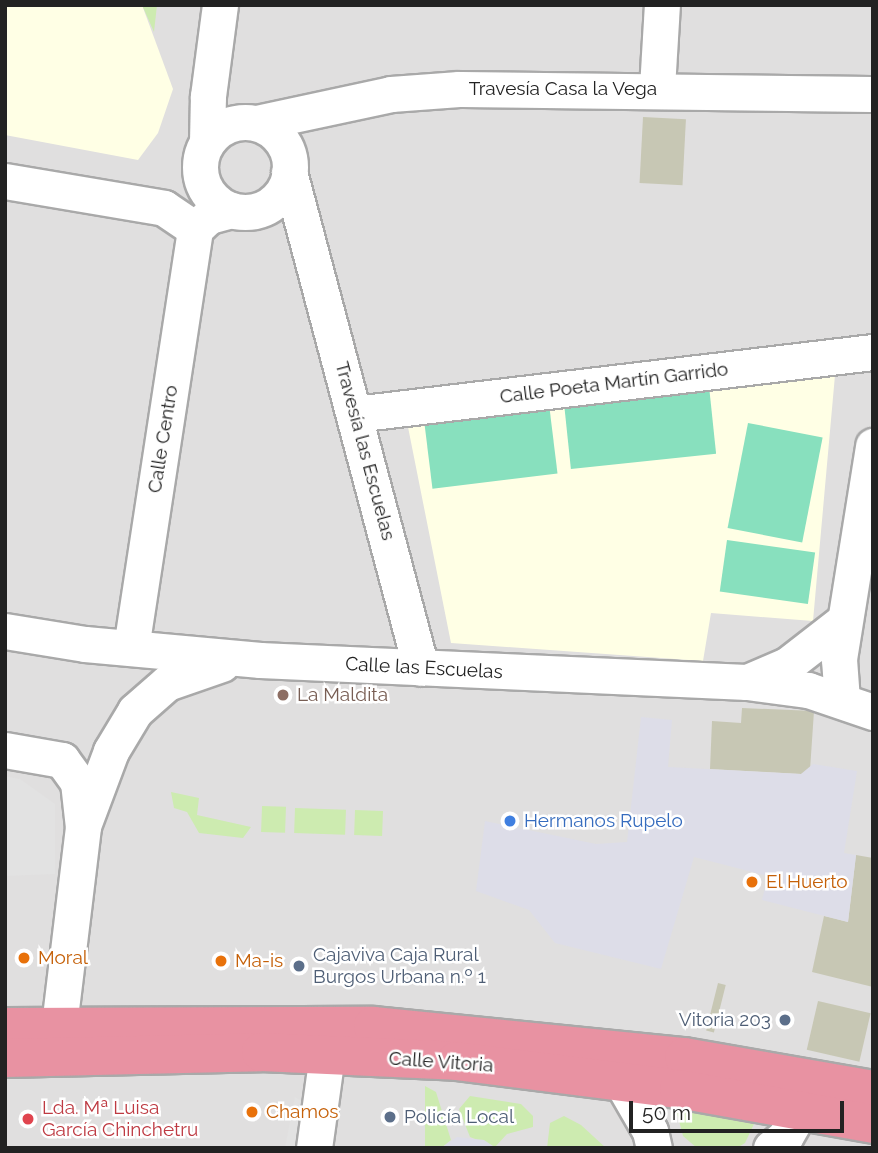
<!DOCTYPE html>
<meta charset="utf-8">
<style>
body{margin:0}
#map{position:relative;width:878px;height:1153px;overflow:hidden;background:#f2efe9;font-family:Raleway,sans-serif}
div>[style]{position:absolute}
.residential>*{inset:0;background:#e0dfdf;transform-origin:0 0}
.education>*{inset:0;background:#ffffe5}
.construction>*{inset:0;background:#c7c7b4;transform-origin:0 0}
.grass>*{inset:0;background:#cdebb0;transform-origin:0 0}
.pitch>*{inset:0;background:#88e0be;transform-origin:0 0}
.parking>*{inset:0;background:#e2e2e2}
.plaza>*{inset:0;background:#dddde8}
.roads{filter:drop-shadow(2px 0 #a9a9a9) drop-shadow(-2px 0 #a9a9a9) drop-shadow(0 2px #a9a9a9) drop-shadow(0 -2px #a9a9a9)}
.minor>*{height:35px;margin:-17.5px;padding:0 17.5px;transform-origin:17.5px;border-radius:17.5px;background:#fff}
.minor>.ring{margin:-17.5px;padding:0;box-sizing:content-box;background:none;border:35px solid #fff;border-radius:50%}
.highway>*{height:38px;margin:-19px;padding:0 19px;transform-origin:19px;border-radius:19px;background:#e892a2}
.dots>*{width:19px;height:19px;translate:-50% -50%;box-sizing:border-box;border:4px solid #fff;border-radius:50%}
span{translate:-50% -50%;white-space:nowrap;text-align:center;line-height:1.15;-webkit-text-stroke:5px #fff;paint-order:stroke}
.street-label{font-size:19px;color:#222}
.education-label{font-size:19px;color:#785e54}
.left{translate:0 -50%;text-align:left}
.shop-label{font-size:19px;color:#366cbe}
.food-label{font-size:19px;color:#c56008}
.service-label{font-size:19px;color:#4e5e75}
.right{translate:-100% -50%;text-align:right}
.health-label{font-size:19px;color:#be3a42}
.frame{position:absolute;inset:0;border:7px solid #222;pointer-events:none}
.scale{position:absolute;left:629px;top:1101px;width:215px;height:32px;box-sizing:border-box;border:4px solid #222;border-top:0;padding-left:9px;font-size:21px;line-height:24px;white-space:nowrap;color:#222;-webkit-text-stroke:5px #fff;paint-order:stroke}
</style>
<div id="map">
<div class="residential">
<i style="left:5px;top:5px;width:868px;height:1143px"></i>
</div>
<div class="education">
<i style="clip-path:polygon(5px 5px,142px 5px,173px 89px,158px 133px,138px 160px,5px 135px)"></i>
<i style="clip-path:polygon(836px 364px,813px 621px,711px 613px,703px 661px,451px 643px,405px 412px)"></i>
</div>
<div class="construction">
<i style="left:643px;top:117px;width:43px;height:66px;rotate:3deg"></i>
<i style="clip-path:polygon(742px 708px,814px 711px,810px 770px,801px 774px,710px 769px,712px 721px,741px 723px)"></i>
<i style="clip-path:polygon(856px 855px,873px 858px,873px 987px,812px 972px,824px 916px,848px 922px)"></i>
<i style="left:718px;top:983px;width:8px;height:49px;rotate:14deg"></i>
<i style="left:818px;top:1001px;width:54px;height:50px;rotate:13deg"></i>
</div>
<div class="grass">
<i style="clip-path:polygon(142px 5px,157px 5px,154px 32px)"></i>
<i style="clip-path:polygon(171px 792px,199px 798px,197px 815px,251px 827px,243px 838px,199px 833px,187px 812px,174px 808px)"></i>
<i style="left:262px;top:806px;width:24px;height:26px;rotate:2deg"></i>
<i style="left:295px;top:808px;width:51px;height:25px;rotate:2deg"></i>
<i style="left:355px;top:810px;width:28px;height:25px;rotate:2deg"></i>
<i style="clip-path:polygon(425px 1086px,436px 1092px,451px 1140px,441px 1148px,425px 1148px)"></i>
<i style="clip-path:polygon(470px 1096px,521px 1104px,533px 1116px,533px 1127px,507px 1134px,495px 1147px,470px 1137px,459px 1109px)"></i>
<i style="clip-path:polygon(676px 1109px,754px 1124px,745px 1143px,737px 1148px,697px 1148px,683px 1136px)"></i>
<i style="clip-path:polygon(564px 1116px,581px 1125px,606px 1148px,547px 1148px,550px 1123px)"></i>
</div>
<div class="pitch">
<i style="left:709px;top:386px;width:68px;height:146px;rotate:84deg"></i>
<i style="left:549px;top:404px;width:70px;height:126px;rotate:83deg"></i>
<i style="left:748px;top:423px;width:76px;height:107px;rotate:11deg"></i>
<i style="left:727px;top:540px;width:89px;height:52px;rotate:8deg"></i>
</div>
<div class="parking">
<i style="clip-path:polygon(5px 776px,20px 779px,55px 804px,55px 874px,5px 876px)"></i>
<i style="clip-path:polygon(295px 1097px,313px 1108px,305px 1148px,285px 1148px)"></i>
</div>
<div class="plaza">
<i style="clip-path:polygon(641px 717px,672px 720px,668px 767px,801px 774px,813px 764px,857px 771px,844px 853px,856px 855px,848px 922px,762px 900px,768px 876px,694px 857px,661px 969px,555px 943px,529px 910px,476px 891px,485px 821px,596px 844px,627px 842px)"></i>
<i style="clip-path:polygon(457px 1137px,484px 1140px,496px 1148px,441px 1148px)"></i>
</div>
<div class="roads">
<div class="minor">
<i style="left:657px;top:88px;width:83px;rotate:-86.6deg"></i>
<i class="ring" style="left:200px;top:122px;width:55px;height:55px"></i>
<i style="left:256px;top:123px;width:138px;rotate:-12.1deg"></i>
<i style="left:391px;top:94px;width:68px;rotate:-4.2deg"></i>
<i style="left:459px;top:89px;width:414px;rotate:0.7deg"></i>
<i style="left:207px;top:142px;width:46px;rotate:-88.8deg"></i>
<i style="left:208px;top:96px;width:92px;rotate:-82.5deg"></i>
<i style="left:289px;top:172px;width:513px;rotate:75.1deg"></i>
<i style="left:5px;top:181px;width:161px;rotate:9.6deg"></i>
<i style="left:164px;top:208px;width:37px;rotate:34deg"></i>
<i style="left:355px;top:414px;width:522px;rotate:-6.83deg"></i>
<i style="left:5px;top:631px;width:81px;rotate:9.2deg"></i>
<i style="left:85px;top:644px;width:176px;rotate:5.2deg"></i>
<i style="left:260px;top:660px;width:487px;rotate:2.6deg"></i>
<i style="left:747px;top:682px;width:62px;rotate:7.5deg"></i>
<i style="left:808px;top:690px;width:69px;rotate:18.7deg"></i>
<i style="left:131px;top:648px;width:424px;rotate:-81.3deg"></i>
<i style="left:195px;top:229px;width:19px;rotate:-43deg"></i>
<i style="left:209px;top:216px;width:23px;rotate:-15deg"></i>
<i style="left:747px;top:682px;width:43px;rotate:-23deg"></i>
<i style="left:787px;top:665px;width:72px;rotate:-37.7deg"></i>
<i style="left:842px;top:700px;width:41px;rotate:-94.2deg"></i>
<i style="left:839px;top:659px;width:216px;rotate:-80.9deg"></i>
<i style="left:5px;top:750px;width:58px;rotate:10deg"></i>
<i style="left:62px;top:760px;width:27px;rotate:54deg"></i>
<i style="left:78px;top:782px;width:45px;rotate:83.7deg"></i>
<i style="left:83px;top:827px;width:200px;rotate:96.9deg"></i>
<i style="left:59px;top:1026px;width:13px;rotate:81deg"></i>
<i style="left:61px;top:1039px;width:16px;rotate:45deg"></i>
<i style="left:84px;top:823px;width:77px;rotate:-69.4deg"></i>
<i style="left:111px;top:751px;width:47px;rotate:-59deg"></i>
<i style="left:135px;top:711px;width:43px;rotate:-41.2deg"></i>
<i style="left:167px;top:683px;width:58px;rotate:-19.1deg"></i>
<i style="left:621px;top:1081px;width:58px;rotate:59.9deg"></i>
<i style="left:650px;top:1131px;width:17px;rotate:77deg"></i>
<i style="left:314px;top:1148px;width:95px;rotate:-82.1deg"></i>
<i style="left:327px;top:1054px;width:27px;rotate:-110deg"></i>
<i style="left:771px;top:1148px;width:18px;rotate:-38deg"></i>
<i style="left:785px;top:1137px;width:30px;rotate:-60deg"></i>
<i style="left:800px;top:1111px;width:26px;rotate:-88deg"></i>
</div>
<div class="highway">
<i style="left:5px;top:1027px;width:368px;rotate:-0.2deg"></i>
<i style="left:373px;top:1026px;width:313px;rotate:5.7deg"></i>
<i style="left:684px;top:1057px;width:192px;rotate:9.9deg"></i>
<i style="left:5px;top:1058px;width:256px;rotate:-1.3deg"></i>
<i style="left:261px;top:1052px;width:195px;rotate:2.6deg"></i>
<i style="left:456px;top:1061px;width:225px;rotate:7.2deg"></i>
<i style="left:679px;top:1089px;width:197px;rotate:10.2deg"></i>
</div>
</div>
<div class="dots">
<i style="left:283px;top:695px;background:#8d6e63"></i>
<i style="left:510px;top:821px;background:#3f7fe0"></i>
<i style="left:752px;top:882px;background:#e8710a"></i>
<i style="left:24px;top:958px;background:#e8710a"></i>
<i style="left:221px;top:961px;background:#e8710a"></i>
<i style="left:299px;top:966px;background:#5c6f8a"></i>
<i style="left:785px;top:1020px;background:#5c6f8a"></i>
<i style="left:252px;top:1112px;background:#e8710a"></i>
<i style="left:390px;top:1117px;background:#5c6f8a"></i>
<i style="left:28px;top:1119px;background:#e0444e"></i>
</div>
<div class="street-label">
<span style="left:563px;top:89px">Travesía Casa la Vega</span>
<span style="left:614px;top:383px;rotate:-7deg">Calle Poeta Martín Garrido</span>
<span style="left:163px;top:439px;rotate:-81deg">Calle Centro</span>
<span style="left:365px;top:451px;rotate:75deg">Travesía las Escuelas</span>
<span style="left:424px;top:668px;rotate:3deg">Calle las Escuelas</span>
<span style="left:441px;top:1062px;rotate:4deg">Calle Vitoria</span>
</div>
<div class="education-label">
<span class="left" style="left:297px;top:695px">La Maldita</span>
</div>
<div class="shop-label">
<span class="left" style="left:524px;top:821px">Hermanos Rupelo</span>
</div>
<div class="food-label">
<span class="left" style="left:766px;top:882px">El Huerto</span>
<span class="left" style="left:38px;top:958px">Moral</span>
<span class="left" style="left:235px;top:961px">Ma-is</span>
<span class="left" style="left:266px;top:1112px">Chamos</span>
</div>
<div class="service-label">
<span class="left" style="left:313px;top:966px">Cajaviva Caja Rural<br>Burgos Urbana n.º 1</span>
<span class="right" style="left:771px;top:1020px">Vitoria 203</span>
<span class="left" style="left:404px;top:1117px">Policía Local</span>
</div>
<div class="health-label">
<span class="left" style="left:42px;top:1119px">Lda. Mª Luisa<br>García Chinchetru</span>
</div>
<div class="frame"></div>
<div class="scale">50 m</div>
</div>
